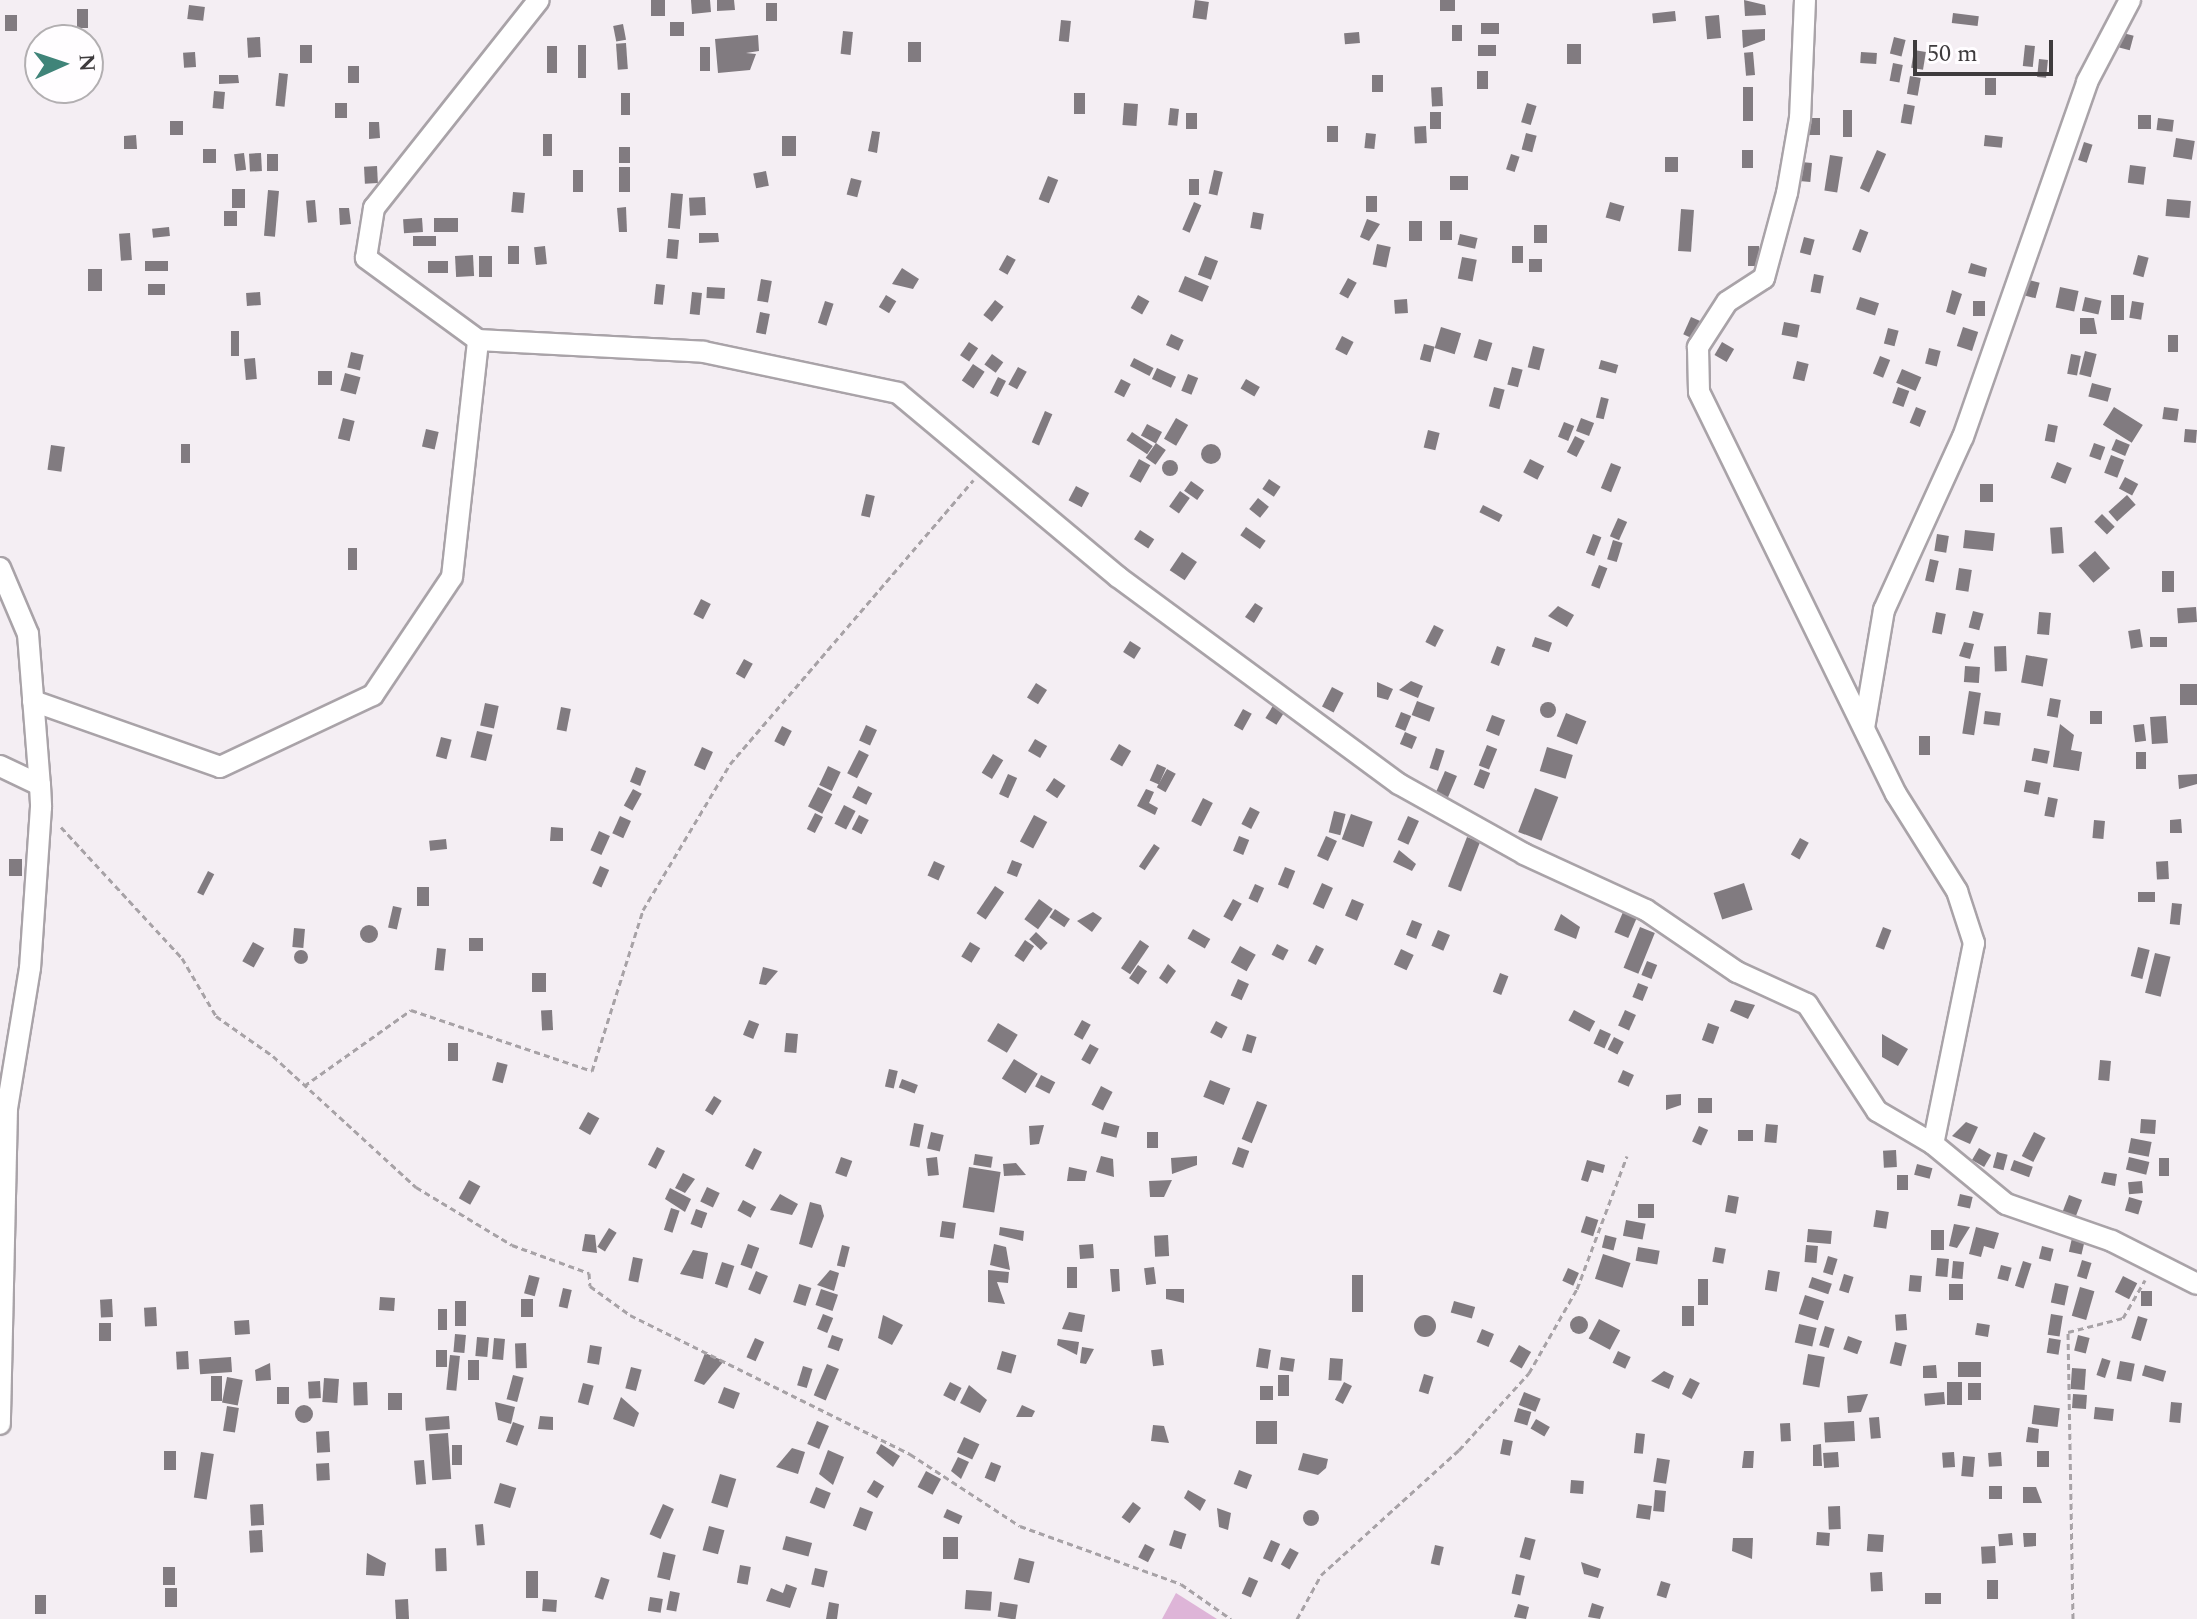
<!DOCTYPE html>
<style>
body{margin:0}
#map{position:relative;width:2197px;height:1619px;overflow:hidden;background:#f4eef3;font-family:Spectral,serif}
div>[style]{position:absolute}
.green>*{inset:0;background:#deb5d8}
.building>*{inset:0;background:#817b80;transform-origin:0 0}
.round{border-radius:50%}
.path>*{height:3px;margin-top:-1.5px;transform-origin:0;background:repeating-linear-gradient(90deg,#a7a2a6 0 6px,transparent 0 10px)}
.roads{filter:drop-shadow(2px 0 #a9a3a8) drop-shadow(-2px 0 #a9a3a8) drop-shadow(0 2px #a9a3a8) drop-shadow(0 -2px #a9a3a8)}
.street>*{height:20px;margin:-10px;padding:0 10px;transform-origin:10px;border-radius:10px;background:#fff}
span{translate:-50% -50%;white-space:nowrap;text-align:center;line-height:1.15;-webkit-text-stroke:8px #fffdff;paint-order:stroke}
.north{position:absolute;left:24px;top:24px;width:80px;height:80px;box-sizing:border-box;background:#fffdff;border:2px solid #b2afb1;border-radius:50%;rotate:87deg;font-size:22px;font-weight:700;line-height:32px;text-align:center;color:#3e3b3d}
.north::after{content:'';display:block;margin:auto;width:28px;height:36px;background:#408479;clip-path:polygon(50% 0,100% 100%,50% 72%,0 100%)}
.scale{position:absolute;left:1913px;top:40px;width:140px;height:36px;box-sizing:border-box;border:4px solid #3e3b3d;border-top:0;padding-left:10px;font-size:24px;line-height:28px;white-space:nowrap;color:#3e3b3d;-webkit-text-stroke:6px #fffdff;paint-order:stroke}
</style>
<div id="map">
<div class="green">
<i style="clip-path:polygon(1176px 1593px,1217px 1619px,1162px 1619px)"></i>
</div>
<div class="building">
<i style="left:651px;top:0;width:14px;height:16px"></i>
<i style="clip-path:polygon(691px 0,710px 0,711px 12px,692px 14px)"></i>
<i style="clip-path:polygon(717px 0,734px 0,735px 10px,717px 11px)"></i>
<i style="left:1195px;top:0;width:14px;height:18px;rotate:8deg"></i>
<i style="left:1440px;top:0;width:15px;height:11px"></i>
<i style="clip-path:polygon(1744px 0,1765px 5px,1766px 15px,1745px 16px)"></i>
<i style="left:766px;top:3px;width:11px;height:18px"></i>
<i style="left:189px;top:5px;width:16px;height:14px;rotate:7deg"></i>
<i style="left:77px;top:9px;width:11px;height:19px"></i>
<i style="left:1675px;top:11px;width:10px;height:23px;rotate:84deg"></i>
<i style="left:1953px;top:13px;width:26px;height:10px;rotate:7deg"></i>
<i style="left:5px;top:15px;width:12px;height:16px"></i>
<i style="left:1719px;top:15px;width:23px;height:14px;rotate:85deg"></i>
<i style="left:1061px;top:20px;width:10px;height:21px;rotate:6deg"></i>
<i style="left:684px;top:22px;width:14px;height:14px;rotate:90deg"></i>
<i style="left:1481px;top:23px;width:18px;height:11px"></i>
<i style="left:623px;top:24px;width:16px;height:10px;rotate:79deg"></i>
<i style="left:1452px;top:25px;width:10px;height:16px"></i>
<i style="clip-path:polygon(1765px 29px,1765px 40px,1743px 48px,1742px 30px)"></i>
<i style="left:843px;top:31px;width:10px;height:23px;rotate:6deg"></i>
<i style="left:1359px;top:32px;width:11px;height:15px;rotate:85deg"></i>
<i style="left:2123px;top:33px;width:11px;height:15px;rotate:15deg"></i>
<i style="clip-path:polygon(758px 35px,759px 51px,746px 53px,756px 54px,750px 70px,718px 73px,715px 39px)"></i>
<i style="left:260px;top:37px;width:20px;height:13px;rotate:87deg"></i>
<i style="left:1894px;top:37px;width:12px;height:17px;rotate:14deg"></i>
<i style="left:908px;top:42px;width:13px;height:20px"></i>
<i style="left:626px;top:43px;width:26px;height:10px;rotate:86deg"></i>
<i style="left:1567px;top:44px;width:14px;height:20px"></i>
<i style="left:300px;top:45px;width:12px;height:18px"></i>
<i style="left:578px;top:45px;width:8px;height:33px"></i>
<i style="left:1478px;top:45px;width:18px;height:11px"></i>
<i style="left:2025px;top:45px;width:10px;height:21px;rotate:6deg"></i>
<i style="left:547px;top:46px;width:10px;height:27px"></i>
<i style="left:700px;top:47px;width:10px;height:24px"></i>
<i style="left:1914px;top:50px;width:12px;height:18px;rotate:9deg"></i>
<i style="left:195px;top:52px;width:15px;height:12px;rotate:86deg"></i>
<i style="left:1753px;top:52px;width:23px;height:9px;rotate:85deg"></i>
<i style="left:1861px;top:52px;width:16px;height:11px;rotate:4deg"></i>
<i style="left:2039px;top:59px;width:9px;height:18px;rotate:6deg"></i>
<i style="left:1893px;top:63px;width:10px;height:18px;rotate:11deg"></i>
<i style="left:348px;top:66px;width:11px;height:17px"></i>
<i style="left:1477px;top:71px;width:11px;height:18px"></i>
<i style="left:279px;top:73px;width:9px;height:33px;rotate:6deg"></i>
<i style="clip-path:polygon(219px 75px,238px 75px,239px 83px,219px 84px)"></i>
<i style="left:1383px;top:75px;width:17px;height:11px;rotate:90deg"></i>
<i style="left:1910px;top:76px;width:11px;height:18px;rotate:10deg"></i>
<i style="left:1985px;top:78px;width:11px;height:17px"></i>
<i style="left:1442px;top:87px;width:19px;height:11px;rotate:87deg"></i>
<i style="left:1743px;top:87px;width:10px;height:34px"></i>
<i style="left:214px;top:91px;width:11px;height:17px;rotate:5deg"></i>
<i style="left:621px;top:93px;width:9px;height:22px"></i>
<i style="left:1074px;top:93px;width:11px;height:21px"></i>
<i style="left:335px;top:103px;width:12px;height:15px"></i>
<i style="left:1124px;top:103px;width:14px;height:22px;rotate:4deg"></i>
<i style="left:1527px;top:103px;width:10px;height:20px;rotate:17deg"></i>
<i style="left:1904px;top:104px;width:11px;height:19px;rotate:10deg"></i>
<i style="left:1170px;top:108px;width:9px;height:17px;rotate:6deg"></i>
<i style="left:1843px;top:110px;width:9px;height:27px"></i>
<i style="left:1430px;top:112px;width:11px;height:17px"></i>
<i style="left:1186px;top:113px;width:11px;height:16px"></i>
<i style="left:2138px;top:115px;width:13px;height:14px"></i>
<i style="left:1806px;top:118px;width:14px;height:17px"></i>
<i style="left:2158px;top:118px;width:16px;height:12px;rotate:7deg"></i>
<i style="left:170px;top:121px;width:13px;height:14px"></i>
<i style="clip-path:polygon(369px 122px,379px 122px,380px 138px,369px 139px)"></i>
<i style="left:1327px;top:126px;width:11px;height:16px"></i>
<i style="left:1426px;top:126px;width:17px;height:12px;rotate:87deg"></i>
<i style="clip-path:polygon(872px 131px,880px 132px,877px 153px,868px 151px)"></i>
<i style="left:1366px;top:133px;width:10px;height:15px;rotate:6deg"></i>
<i style="left:1526px;top:133px;width:11px;height:17px;rotate:15deg"></i>
<i style="left:543px;top:134px;width:9px;height:22px"></i>
<i style="clip-path:polygon(136px 135px,137px 149px,124px 149px,124px 136px)"></i>
<i style="left:1985px;top:135px;width:18px;height:11px;rotate:6deg"></i>
<i style="left:782px;top:136px;width:14px;height:20px"></i>
<i style="left:2176px;top:138px;width:19px;height:19px;rotate:9deg"></i>
<i style="left:2084px;top:142px;width:9px;height:19px;rotate:18deg"></i>
<i style="left:619px;top:147px;width:11px;height:16px"></i>
<i style="left:203px;top:149px;width:13px;height:14px"></i>
<i style="left:1742px;top:150px;width:11px;height:18px"></i>
<i style="left:1877px;top:150px;width:10px;height:42px;rotate:24deg"></i>
<i style="left:244px;top:153px;width:17px;height:10px;rotate:83deg"></i>
<i style="left:261px;top:153px;width:18px;height:12px;rotate:87deg"></i>
<i style="left:267px;top:154px;width:11px;height:17px"></i>
<i style="left:1511px;top:154px;width:9px;height:16px;rotate:18deg"></i>
<i style="left:1830px;top:155px;width:13px;height:36px;rotate:9deg"></i>
<i style="left:1665px;top:157px;width:13px;height:15px"></i>
<i style="left:1801px;top:162px;width:11px;height:19px;rotate:5deg"></i>
<i style="left:2130px;top:165px;width:16px;height:18px;rotate:7deg"></i>
<i style="left:377px;top:166px;width:17px;height:13px;rotate:87deg"></i>
<i style="left:619px;top:167px;width:11px;height:25px"></i>
<i style="left:573px;top:170px;width:10px;height:22px"></i>
<i style="left:1214px;top:170px;width:9px;height:24px;rotate:13deg"></i>
<i style="left:766px;top:171px;width:15px;height:13px;rotate:79deg"></i>
<i style="left:1048px;top:176px;width:11px;height:25px;rotate:22deg"></i>
<i style="left:1468px;top:176px;width:14px;height:18px;rotate:90deg"></i>
<i style="left:851px;top:178px;width:11px;height:17px;rotate:15deg"></i>
<i style="left:1189px;top:179px;width:10px;height:16px"></i>
<i style="left:232px;top:189px;width:13px;height:19px"></i>
<i style="left:268px;top:190px;width:11px;height:46px;rotate:5deg"></i>
<i style="left:513px;top:192px;width:12px;height:20px;rotate:5deg"></i>
<i style="left:671px;top:193px;width:12px;height:35px;rotate:5deg"></i>
<i style="left:1366px;top:196px;width:11px;height:16px"></i>
<i style="left:705px;top:197px;width:18px;height:16px;rotate:87deg"></i>
<i style="left:2167px;top:199px;width:24px;height:17px;rotate:5deg"></i>
<i style="left:315px;top:200px;width:22px;height:9px;rotate:85deg"></i>
<i style="left:1194px;top:202px;width:8px;height:30px;rotate:23deg"></i>
<i style="left:1610px;top:202px;width:15px;height:16px;rotate:16deg"></i>
<i style="clip-path:polygon(626px 207px,627px 232px,619px 232px,617px 208px)"></i>
<i style="clip-path:polygon(339px 208px,349px 208px,351px 224px,340px 225px)"></i>
<i style="left:1681px;top:209px;width:13px;height:42px;rotate:4deg"></i>
<i style="left:224px;top:211px;width:13px;height:15px"></i>
<i style="left:1253px;top:212px;width:11px;height:16px;rotate:10deg"></i>
<i style="left:422px;top:218px;width:14px;height:19px;rotate:86deg"></i>
<i style="left:434px;top:218px;width:24px;height:14px"></i>
<i style="clip-path:polygon(1367px 219px,1380px 224px,1369px 241px,1360px 237px)"></i>
<i style="left:1409px;top:221px;width:13px;height:20px"></i>
<i style="left:1440px;top:221px;width:12px;height:19px"></i>
<i style="left:1547px;top:225px;width:18px;height:13px;rotate:90deg"></i>
<i style="left:169px;top:227px;width:9px;height:17px;rotate:84deg"></i>
<i style="left:1860px;top:229px;width:9px;height:22px;rotate:21deg"></i>
<i style="left:130px;top:233px;width:27px;height:11px;rotate:86deg"></i>
<i style="clip-path:polygon(699px 233px,718px 233px,719px 242px,699px 243px)"></i>
<i style="left:1460px;top:234px;width:18px;height:11px;rotate:13deg"></i>
<i style="left:436px;top:236px;width:10px;height:23px;rotate:90deg"></i>
<i style="left:1804px;top:237px;width:11px;height:16px;rotate:15deg"></i>
<i style="left:668px;top:239px;width:11px;height:19px;rotate:5deg"></i>
<i style="left:1377px;top:244px;width:14px;height:21px;rotate:12deg"></i>
<i style="left:508px;top:246px;width:11px;height:18px"></i>
<i style="left:545px;top:246px;width:18px;height:11px;rotate:84deg"></i>
<i style="left:1512px;top:246px;width:11px;height:17px"></i>
<i style="left:1748px;top:246px;width:11px;height:20px"></i>
<i style="left:473px;top:255px;width:21px;height:18px;rotate:87deg"></i>
<i style="left:1007px;top:255px;width:10px;height:17px;rotate:29deg"></i>
<i style="left:2138px;top:255px;width:11px;height:20px;rotate:15deg"></i>
<i style="left:492px;top:256px;width:21px;height:13px;rotate:90deg"></i>
<i style="left:1205px;top:256px;width:14px;height:20px;rotate:21deg"></i>
<i style="left:1462px;top:257px;width:15px;height:22px;rotate:11deg"></i>
<i style="left:1529px;top:259px;width:13px;height:13px"></i>
<i style="left:145px;top:261px;width:23px;height:10px"></i>
<i style="left:448px;top:261px;width:12px;height:20px;rotate:90deg"></i>
<i style="clip-path:polygon(1971px 263px,1987px 268px,1985px 277px,1968px 273px)"></i>
<i style="clip-path:polygon(902px 268px,919px 279px,913px 289px,892px 284px)"></i>
<i style="left:88px;top:269px;width:14px;height:22px"></i>
<i style="left:1814px;top:274px;width:10px;height:18px;rotate:11deg"></i>
<i style="left:1185px;top:276px;width:26px;height:17px;rotate:23deg"></i>
<i style="left:1348px;top:278px;width:10px;height:18px;rotate:29deg"></i>
<i style="left:761px;top:279px;width:11px;height:22px;rotate:10deg"></i>
<i style="left:2029px;top:280px;width:11px;height:16px;rotate:15deg"></i>
<i style="left:148px;top:284px;width:17px;height:11px"></i>
<i style="left:656px;top:284px;width:9px;height:20px;rotate:6deg"></i>
<i style="left:707px;top:287px;width:18px;height:11px;rotate:3deg"></i>
<i style="left:2060px;top:287px;width:19px;height:21px;rotate:12deg"></i>
<i style="clip-path:polygon(1952px 290px,1962px 294px,1955px 315px,1946px 312px)"></i>
<i style="left:260px;top:292px;width:13px;height:14px;rotate:86deg"></i>
<i style="left:692px;top:292px;width:10px;height:22px;rotate:6deg"></i>
<i style="left:886px;top:295px;width:12px;height:14px;rotate:31deg"></i>
<i style="left:1138px;top:295px;width:13px;height:15px;rotate:29deg"></i>
<i style="left:2111px;top:295px;width:13px;height:25px"></i>
<i style="left:1860px;top:297px;width:20px;height:13px;rotate:18deg"></i>
<i style="left:2085px;top:297px;width:17px;height:14px;rotate:13deg"></i>
<i style="left:1407px;top:299px;width:14px;height:13px;rotate:86deg"></i>
<i style="left:995px;top:300px;width:11px;height:19px;rotate:38deg"></i>
<i style="left:825px;top:301px;width:9px;height:23px;rotate:18deg"></i>
<i style="left:1973px;top:301px;width:12px;height:15px"></i>
<i style="left:2132px;top:301px;width:12px;height:17px;rotate:9deg"></i>
<i style="left:760px;top:312px;width:10px;height:21px;rotate:11deg"></i>
<i style="left:1691px;top:317px;width:10px;height:19px;rotate:24deg"></i>
<i style="clip-path:polygon(2080px 318px,2094px 318px,2097px 334px,2080px 334px)"></i>
<i style="left:1784px;top:322px;width:16px;height:13px;rotate:11deg"></i>
<i style="left:1441px;top:327px;width:21px;height:22px;rotate:17deg"></i>
<i style="left:1963px;top:327px;width:16px;height:20px;rotate:18deg"></i>
<i style="left:1888px;top:328px;width:11px;height:16px;rotate:15deg"></i>
<i style="left:231px;top:331px;width:8px;height:25px"></i>
<i style="left:1171px;top:334px;width:14px;height:12px;rotate:25deg"></i>
<i style="left:2168px;top:335px;width:10px;height:17px"></i>
<i style="left:1342px;top:336px;width:13px;height:15px;rotate:27deg"></i>
<i style="left:1479px;top:339px;width:14px;height:19px;rotate:17deg"></i>
<i style="left:969px;top:342px;width:11px;height:16px;rotate:34deg"></i>
<i style="left:1722px;top:342px;width:14px;height:15px;rotate:30deg"></i>
<i style="left:1424px;top:344px;width:11px;height:16px;rotate:15deg"></i>
<i style="left:1533px;top:346px;width:12px;height:22px;rotate:14deg"></i>
<i style="left:1929px;top:348px;width:12px;height:16px;rotate:14deg"></i>
<i style="left:2085px;top:351px;width:12px;height:24px;rotate:14deg"></i>
<i style="left:351px;top:352px;width:13px;height:16px;rotate:13deg"></i>
<i style="left:992px;top:354px;width:14px;height:13px;rotate:36deg"></i>
<i style="left:2071px;top:354px;width:10px;height:20px;rotate:11deg"></i>
<i style="left:1880px;top:356px;width:11px;height:19px;rotate:22deg"></i>
<i style="left:255px;top:358px;width:21px;height:11px;rotate:85deg"></i>
<i style="left:1134px;top:358px;width:22px;height:9px;rotate:27deg"></i>
<i style="left:1601px;top:360px;width:18px;height:9px;rotate:16deg"></i>
<i style="left:1797px;top:361px;width:12px;height:18px;rotate:14deg"></i>
<i style="left:973px;top:364px;width:14px;height:20px;rotate:34deg"></i>
<i style="left:1018px;top:367px;width:10px;height:20px;rotate:29deg"></i>
<i style="left:1512px;top:367px;width:11px;height:18px;rotate:15deg"></i>
<i style="left:1157px;top:368px;width:21px;height:12px;rotate:25deg"></i>
<i style="left:1902px;top:369px;width:21px;height:15px;rotate:23deg"></i>
<i style="left:318px;top:371px;width:14px;height:14px"></i>
<i style="left:345px;top:373px;width:16px;height:18px;rotate:15deg"></i>
<i style="left:1188px;top:374px;width:11px;height:18px;rotate:22deg"></i>
<i style="left:998px;top:377px;width:9px;height:18px;rotate:27deg"></i>
<i style="left:1121px;top:379px;width:11px;height:15px;rotate:27deg"></i>
<i style="left:1246px;top:379px;width:16px;height:11px;rotate:30deg"></i>
<i style="left:2092px;top:383px;width:20px;height:14px;rotate:15deg"></i>
<i style="left:1494px;top:387px;width:11px;height:20px;rotate:15deg"></i>
<i style="left:1898px;top:387px;width:12px;height:17px;rotate:20deg"></i>
<i style="left:1601px;top:397px;width:8px;height:21px;rotate:14deg"></i>
<i style="left:1916px;top:407px;width:11px;height:17px;rotate:22deg"></i>
<i style="left:2114px;top:407px;width:34px;height:21px;rotate:32deg"></i>
<i style="left:2164px;top:407px;width:15px;height:12px;rotate:8deg"></i>
<i style="left:1045px;top:411px;width:8px;height:34px;rotate:23deg"></i>
<i style="left:343px;top:418px;width:12px;height:21px;rotate:14deg"></i>
<i style="left:1176px;top:418px;width:14px;height:24px;rotate:30deg"></i>
<i style="left:1581px;top:418px;width:14px;height:14px;rotate:21deg"></i>
<i style="left:1564px;top:422px;width:11px;height:16px;rotate:22deg"></i>
<i style="left:1147px;top:424px;width:17px;height:13px;rotate:28deg"></i>
<i style="left:2048px;top:424px;width:10px;height:17px;rotate:11deg"></i>
<i style="left:426px;top:429px;width:13px;height:18px;rotate:13deg"></i>
<i style="left:2185px;top:429px;width:12px;height:13px;rotate:5deg"></i>
<i style="left:1428px;top:430px;width:12px;height:18px;rotate:14deg"></i>
<i style="left:1132px;top:432px;width:25px;height:10px;rotate:34deg"></i>
<i style="left:1575px;top:436px;width:11px;height:18px;rotate:27deg"></i>
<i style="left:2116px;top:439px;width:15px;height:12px;rotate:23deg"></i>
<i style="left:1156px;top:443px;width:12px;height:18px;rotate:35deg"></i>
<i style="left:2094px;top:443px;width:12px;height:14px;rotate:20deg"></i>
<i class="round" style="left:1201px;top:444px;width:20px;height:20px"></i>
<i style="left:181px;top:444px;width:9px;height:19px"></i>
<i style="left:51px;top:445px;width:14px;height:25px;rotate:8deg"></i>
<i style="left:2111px;top:455px;width:14px;height:19px;rotate:21deg"></i>
<i style="left:1139px;top:459px;width:13px;height:20px;rotate:29deg"></i>
<i style="left:1530px;top:459px;width:16px;height:15px;rotate:27deg"></i>
<i class="round" style="left:1162px;top:460px;width:16px;height:16px"></i>
<i style="left:2057px;top:462px;width:16px;height:17px;rotate:22deg"></i>
<i style="left:1611px;top:463px;width:11px;height:27px;rotate:22deg"></i>
<i style="left:2125px;top:477px;width:15px;height:13px;rotate:28deg"></i>
<i style="left:1269px;top:479px;width:14px;height:12px;rotate:34deg"></i>
<i style="left:1191px;top:481px;width:16px;height:12px;rotate:35deg"></i>
<i style="left:1980px;top:484px;width:13px;height:18px"></i>
<i style="left:1076px;top:486px;width:15px;height:16px;rotate:28deg"></i>
<i style="left:1180px;top:491px;width:12px;height:19px;rotate:35deg"></i>
<i style="left:866px;top:494px;width:9px;height:22px;rotate:13deg"></i>
<i style="left:2127px;top:495px;width:13px;height:25px;rotate:48deg"></i>
<i style="left:1258px;top:498px;width:14px;height:14px;rotate:39deg"></i>
<i style="left:1483px;top:505px;width:22px;height:8px;rotate:27deg"></i>
<i style="left:2102px;top:514px;width:18px;height:11px;rotate:45deg"></i>
<i style="left:1618px;top:518px;width:10px;height:20px;rotate:24deg"></i>
<i style="left:1246px;top:527px;width:24px;height:10px;rotate:35deg"></i>
<i style="left:2062px;top:527px;width:26px;height:12px;rotate:86deg"></i>
<i style="left:1140px;top:530px;width:17px;height:11px;rotate:33deg"></i>
<i style="left:1965px;top:530px;width:30px;height:18px;rotate:6deg"></i>
<i style="left:1593px;top:534px;width:9px;height:20px;rotate:21deg"></i>
<i style="left:1937px;top:534px;width:12px;height:17px;rotate:9deg"></i>
<i style="left:1613px;top:540px;width:10px;height:20px;rotate:17deg"></i>
<i style="left:348px;top:548px;width:9px;height:22px"></i>
<i style="left:2095px;top:551px;width:23px;height:22px;rotate:49deg"></i>
<i style="left:1182px;top:552px;width:18px;height:22px;rotate:34deg"></i>
<i style="left:1930px;top:559px;width:9px;height:22px;rotate:13deg"></i>
<i style="left:1599px;top:565px;width:9px;height:22px;rotate:21deg"></i>
<i style="left:1959px;top:568px;width:13px;height:22px;rotate:9deg"></i>
<i style="left:2162px;top:571px;width:12px;height:21px"></i>
<i style="left:701px;top:599px;width:11px;height:17px;rotate:27deg"></i>
<i style="clip-path:polygon(1255px 603px,1263px 608px,1254px 623px,1245px 617px)"></i>
<i style="clip-path:polygon(1558px 606px,1574px 615px,1567px 627px,1548px 616px)"></i>
<i style="left:2196px;top:607px;width:15px;height:19px;rotate:86deg"></i>
<i style="left:1973px;top:611px;width:11px;height:17px;rotate:15deg"></i>
<i style="left:1936px;top:612px;width:10px;height:21px;rotate:11deg"></i>
<i style="left:2039px;top:612px;width:12px;height:22px;rotate:5deg"></i>
<i style="left:1434px;top:625px;width:11px;height:19px;rotate:27deg"></i>
<i style="left:2140px;top:629px;width:18px;height:12px;rotate:81deg"></i>
<i style="left:1535px;top:637px;width:18px;height:10px;rotate:19deg"></i>
<i style="left:2167px;top:637px;width:10px;height:17px;rotate:90deg"></i>
<i style="left:1130px;top:641px;width:13px;height:13px;rotate:32deg"></i>
<i style="clip-path:polygon(1964px 642px,1974px 644px,1970px 659px,1959px 656px)"></i>
<i style="left:1497px;top:646px;width:9px;height:18px;rotate:21deg"></i>
<i style="left:2006px;top:646px;width:25px;height:12px;rotate:88deg"></i>
<i style="left:2026px;top:655px;width:22px;height:28px;rotate:10deg"></i>
<i style="left:744px;top:659px;width:10px;height:17px;rotate:29deg"></i>
<i style="left:1965px;top:666px;width:15px;height:16px;rotate:4deg"></i>
<i style="clip-path:polygon(1411px 681px,1423px 686px,1418px 698px,1399px 690px)"></i>
<i style="clip-path:polygon(1377px 682px,1393px 689px,1388px 700px,1377px 697px)"></i>
<i style="left:1036px;top:683px;width:13px;height:17px;rotate:32deg"></i>
<i style="left:2180px;top:684px;width:17px;height:21px"></i>
<i style="left:1332px;top:687px;width:13px;height:22px;rotate:27deg"></i>
<i style="left:1969px;top:691px;width:12px;height:43px;rotate:9deg"></i>
<i style="left:2050px;top:698px;width:11px;height:18px;rotate:10deg"></i>
<i style="left:1276px;top:701px;width:13px;height:20px;rotate:32deg"></i>
<i style="left:1417px;top:701px;width:19px;height:15px;rotate:21deg"></i>
<i class="round" style="left:1540px;top:702px;width:16px;height:16px"></i>
<i style="left:485px;top:703px;width:14px;height:23px;rotate:12deg"></i>
<i style="left:561px;top:707px;width:10px;height:23px;rotate:11deg"></i>
<i style="left:1243px;top:709px;width:10px;height:19px;rotate:29deg"></i>
<i style="left:1985px;top:711px;width:16px;height:13px;rotate:7deg"></i>
<i style="left:2090px;top:711px;width:12px;height:13px"></i>
<i style="left:1401px;top:712px;width:11px;height:16px;rotate:22deg"></i>
<i style="left:1566px;top:713px;width:22px;height:25px;rotate:22deg"></i>
<i style="left:1492px;top:715px;width:14px;height:17px;rotate:21deg"></i>
<i style="left:2166px;top:716px;width:27px;height:16px;rotate:86deg"></i>
<i style="clip-path:polygon(2060px 724px,2074px 735px,2071px 750px,2082px 752px,2079px 771px,2053px 767px)"></i>
<i style="left:2144px;top:724px;width:17px;height:11px;rotate:83deg"></i>
<i style="left:866px;top:725px;width:12px;height:17px;rotate:24deg"></i>
<i style="left:782px;top:726px;width:11px;height:17px;rotate:27deg"></i>
<i style="left:477px;top:731px;width:16px;height:27px;rotate:14deg"></i>
<i style="left:1405px;top:732px;width:13px;height:13px;rotate:23deg"></i>
<i style="left:1919px;top:736px;width:11px;height:19px"></i>
<i style="left:441px;top:737px;width:11px;height:20px;rotate:15deg"></i>
<i style="left:1035px;top:739px;width:14px;height:14px;rotate:30deg"></i>
<i style="left:1119px;top:744px;width:14px;height:18px;rotate:30deg"></i>
<i style="left:1487px;top:745px;width:11px;height:22px;rotate:22deg"></i>
<i style="left:702px;top:747px;width:12px;height:20px;rotate:24deg"></i>
<i style="left:1547px;top:747px;width:27px;height:25px;rotate:17deg"></i>
<i style="left:1436px;top:748px;width:9px;height:21px;rotate:18deg"></i>
<i style="left:2034px;top:748px;width:16px;height:13px;rotate:11deg"></i>
<i style="left:859px;top:750px;width:11px;height:26px;rotate:27deg"></i>
<i style="left:2136px;top:752px;width:10px;height:17px"></i>
<i style="left:993px;top:754px;width:12px;height:22px;rotate:31deg"></i>
<i style="left:1157px;top:764px;width:10px;height:18px;rotate:24deg"></i>
<i style="left:828px;top:766px;width:14px;height:21px;rotate:25deg"></i>
<i style="left:636px;top:767px;width:11px;height:16px;rotate:22deg"></i>
<i style="left:1167px;top:769px;width:10px;height:21px;rotate:29deg"></i>
<i style="left:1480px;top:769px;width:11px;height:17px;rotate:22deg"></i>
<i style="left:1445px;top:771px;width:13px;height:24px;rotate:23deg"></i>
<i style="left:1008px;top:774px;width:10px;height:22px;rotate:24deg"></i>
<i style="clip-path:polygon(2197px 774px,2197px 784px,2179px 789px,2178px 775px)"></i>
<i style="left:1054px;top:778px;width:14px;height:15px;rotate:34deg"></i>
<i style="left:2026px;top:780px;width:15px;height:12px;rotate:11deg"></i>
<i style="left:858px;top:786px;width:16px;height:13px;rotate:27deg"></i>
<i style="left:818px;top:787px;width:16px;height:22px;rotate:27deg"></i>
<i style="left:1535px;top:788px;width:25px;height:47px;rotate:21deg"></i>
<i style="left:633px;top:789px;width:10px;height:19px;rotate:29deg"></i>
<i style="clip-path:polygon(1146px 789px,1154px 792px,1149px 803px,1158px 808px,1155px 815px,1137px 806px)"></i>
<i style="left:2048px;top:797px;width:10px;height:19px;rotate:11deg"></i>
<i style="left:1203px;top:798px;width:11px;height:26px;rotate:27deg"></i>
<i style="left:844px;top:805px;width:13px;height:21px;rotate:27deg"></i>
<i style="left:1250px;top:807px;width:11px;height:19px;rotate:27deg"></i>
<i style="left:1334px;top:811px;width:12px;height:22px;rotate:14deg"></i>
<i style="left:815px;top:813px;width:9px;height:18px;rotate:27deg"></i>
<i style="left:1351px;top:814px;width:23px;height:27px;rotate:20deg"></i>
<i style="left:859px;top:815px;width:11px;height:16px;rotate:27deg"></i>
<i style="left:1034px;top:815px;width:15px;height:30px;rotate:28deg"></i>
<i style="left:620px;top:816px;width:12px;height:19px;rotate:24deg"></i>
<i style="left:1408px;top:816px;width:12px;height:26px;rotate:24deg"></i>
<i style="clip-path:polygon(2181px 819px,2182px 833px,2170px 833px,2170px 820px)"></i>
<i style="left:2094px;top:820px;width:11px;height:18px;rotate:5deg"></i>
<i style="clip-path:polygon(551px 827px,563px 828px,563px 841px,550px 841px)"></i>
<i style="left:599px;top:831px;width:12px;height:21px;rotate:24deg"></i>
<i style="left:1239px;top:836px;width:11px;height:16px;rotate:22deg"></i>
<i style="left:1326px;top:836px;width:12px;height:22px;rotate:24deg"></i>
<i style="left:1467px;top:837px;width:14px;height:53px;rotate:21deg"></i>
<i style="left:1800px;top:838px;width:10px;height:19px;rotate:29deg"></i>
<i style="left:446px;top:839px;width:10px;height:17px;rotate:84deg"></i>
<i style="left:1154px;top:844px;width:7px;height:27px;rotate:34deg"></i>
<i style="clip-path:polygon(1399px 850px,1416px 864px,1412px 871px,1393px 862px)"></i>
<i style="left:22px;top:859px;width:17px;height:13px;rotate:90deg"></i>
<i style="left:1012px;top:860px;width:11px;height:14px;rotate:22deg"></i>
<i style="left:934px;top:861px;width:12px;height:16px;rotate:24deg"></i>
<i style="left:2168px;top:861px;width:18px;height:12px;rotate:87deg"></i>
<i style="left:600px;top:866px;width:10px;height:19px;rotate:24deg"></i>
<i style="left:1285px;top:867px;width:11px;height:19px;rotate:22deg"></i>
<i style="left:208px;top:871px;width:7px;height:24px;rotate:27deg"></i>
<i style="left:1322px;top:883px;width:12px;height:23px;rotate:24deg"></i>
<i style="left:1744px;top:883px;width:28px;height:32px;rotate:72deg"></i>
<i style="left:1255px;top:884px;width:10px;height:16px;rotate:24deg"></i>
<i style="left:995px;top:886px;width:11px;height:33px;rotate:34deg"></i>
<i style="left:417px;top:887px;width:12px;height:19px"></i>
<i style="left:2155px;top:892px;width:10px;height:17px;rotate:90deg"></i>
<i style="left:1039px;top:899px;width:17px;height:25px;rotate:36deg"></i>
<i style="left:1233px;top:899px;width:10px;height:20px;rotate:29deg"></i>
<i style="left:1352px;top:899px;width:13px;height:18px;rotate:23deg"></i>
<i style="left:2172px;top:903px;width:10px;height:21px;rotate:6deg"></i>
<i style="left:393px;top:906px;width:9px;height:22px;rotate:13deg"></i>
<i style="left:1055px;top:909px;width:18px;height:10px;rotate:34deg"></i>
<i style="clip-path:polygon(1093px 912px,1102px 918px,1092px 932px,1077px 921px)"></i>
<i style="left:1623px;top:912px;width:15px;height:22px;rotate:23deg"></i>
<i style="clip-path:polygon(1561px 914px,1580px 927px,1576px 939px,1554px 930px)"></i>
<i style="left:1412px;top:920px;width:11px;height:16px;rotate:22deg"></i>
<i class="round" style="left:360px;top:925px;width:18px;height:18px"></i>
<i style="left:1640px;top:927px;width:16px;height:44px;rotate:22deg"></i>
<i style="left:1883px;top:927px;width:9px;height:21px;rotate:21deg"></i>
<i style="left:294px;top:928px;width:11px;height:19px;rotate:5deg"></i>
<i style="left:1193px;top:929px;width:20px;height:11px;rotate:30deg"></i>
<i style="left:1438px;top:930px;width:13px;height:17px;rotate:23deg"></i>
<i style="left:1036px;top:932px;width:16px;height:10px;rotate:43deg"></i>
<i style="left:469px;top:938px;width:14px;height:13px"></i>
<i style="left:1025px;top:940px;width:11px;height:19px;rotate:34deg"></i>
<i style="left:1140px;top:940px;width:11px;height:34px;rotate:34deg"></i>
<i style="left:253px;top:942px;width:13px;height:22px;rotate:29deg"></i>
<i style="left:970px;top:942px;width:12px;height:17px;rotate:31deg"></i>
<i style="left:1277px;top:944px;width:13px;height:12px;rotate:27deg"></i>
<i style="left:1316px;top:945px;width:9px;height:18px;rotate:27deg"></i>
<i style="left:1240px;top:946px;width:18px;height:19px;rotate:29deg"></i>
<i style="left:2138px;top:947px;width:12px;height:30px;rotate:14deg"></i>
<i style="left:437px;top:948px;width:9px;height:22px;rotate:6deg"></i>
<i style="left:1401px;top:949px;width:14px;height:17px;rotate:25deg"></i>
<i class="round" style="left:294px;top:950px;width:14px;height:14px"></i>
<i style="left:2155px;top:953px;width:16px;height:41px;rotate:14deg"></i>
<i style="left:1647px;top:961px;width:11px;height:15px;rotate:22deg"></i>
<i style="clip-path:polygon(1168px 964px,1176px 971px,1167px 984px,1159px 978px)"></i>
<i style="left:1138px;top:965px;width:11px;height:16px;rotate:34deg"></i>
<i style="clip-path:polygon(763px 967px,778px 971px,766px 985px,759px 984px)"></i>
<i style="left:532px;top:973px;width:14px;height:19px"></i>
<i style="left:1500px;top:973px;width:9px;height:20px;rotate:21deg"></i>
<i style="left:1238px;top:979px;width:12px;height:18px;rotate:24deg"></i>
<i style="left:1638px;top:983px;width:11px;height:15px;rotate:22deg"></i>
<i style="clip-path:polygon(1735px 1000px,1755px 1005px,1748px 1019px,1730px 1011px)"></i>
<i style="left:552px;top:1010px;width:20px;height:11px;rotate:87deg"></i>
<i style="left:1574px;top:1010px;width:24px;height:12px;rotate:28deg"></i>
<i style="left:1625px;top:1010px;width:12px;height:17px;rotate:24deg"></i>
<i style="left:749px;top:1020px;width:11px;height:16px;rotate:22deg"></i>
<i style="left:1082px;top:1020px;width:10px;height:17px;rotate:29deg"></i>
<i style="left:1216px;top:1021px;width:13px;height:13px;rotate:27deg"></i>
<i style="left:998px;top:1023px;width:23px;height:21px;rotate:31deg"></i>
<i style="left:1708px;top:1023px;width:12px;height:18px;rotate:20deg"></i>
<i style="left:1600px;top:1029px;width:12px;height:16px;rotate:24deg"></i>
<i style="left:786px;top:1033px;width:12px;height:19px;rotate:5deg"></i>
<i style="left:1247px;top:1034px;width:10px;height:17px;rotate:17deg"></i>
<i style="clip-path:polygon(1882px 1034px,1908px 1049px,1898px 1066px,1882px 1057px)"></i>
<i style="left:1614px;top:1037px;width:11px;height:14px;rotate:27deg"></i>
<i style="left:448px;top:1043px;width:10px;height:18px"></i>
<i style="left:1090px;top:1044px;width:10px;height:18px;rotate:29deg"></i>
<i style="left:1014px;top:1059px;width:28px;height:23px;rotate:32deg"></i>
<i style="left:2100px;top:1060px;width:11px;height:20px;rotate:5deg"></i>
<i style="left:497px;top:1062px;width:11px;height:19px;rotate:15deg"></i>
<i style="left:889px;top:1069px;width:9px;height:18px;rotate:13deg"></i>
<i style="left:1623px;top:1070px;width:12px;height:13px;rotate:24deg"></i>
<i style="left:1041px;top:1075px;width:16px;height:13px;rotate:27deg"></i>
<i style="left:902px;top:1079px;width:17px;height:9px;rotate:21deg"></i>
<i style="left:1210px;top:1080px;width:22px;height:18px;rotate:22deg"></i>
<i style="left:1101px;top:1086px;width:13px;height:21px;rotate:27deg"></i>
<i style="clip-path:polygon(1681px 1094px,1681px 1105px,1666px 1110px,1666px 1095px)"></i>
<i style="left:714px;top:1096px;width:9px;height:17px;rotate:32deg"></i>
<i style="left:1712px;top:1098px;width:15px;height:14px;rotate:90deg"></i>
<i style="left:1257px;top:1101px;width:11px;height:41px;rotate:22deg"></i>
<i style="left:588px;top:1112px;width:13px;height:19px;rotate:29deg"></i>
<i style="left:2141px;top:1119px;width:15px;height:14px;rotate:4deg"></i>
<i style="left:1104px;top:1122px;width:16px;height:12px;rotate:15deg"></i>
<i style="clip-path:polygon(1966px 1122px,1978px 1127px,1970px 1144px,1952px 1136px)"></i>
<i style="left:914px;top:1123px;width:10px;height:23px;rotate:11deg"></i>
<i style="left:1766px;top:1124px;width:12px;height:18px;rotate:5deg"></i>
<i style="clip-path:polygon(1044px 1125px,1039px 1144px,1030px 1145px,1029px 1126px)"></i>
<i style="left:1699px;top:1126px;width:10px;height:17px;rotate:24deg"></i>
<i style="left:1753px;top:1130px;width:11px;height:15px;rotate:90deg"></i>
<i style="left:931px;top:1132px;width:13px;height:17px;rotate:13deg"></i>
<i style="left:1147px;top:1132px;width:11px;height:16px"></i>
<i style="left:2034px;top:1132px;width:13px;height:27px;rotate:27deg"></i>
<i style="left:2131px;top:1138px;width:21px;height:15px;rotate:11deg"></i>
<i style="left:657px;top:1147px;width:9px;height:20px;rotate:27deg"></i>
<i style="left:1238px;top:1147px;width:12px;height:18px;rotate:20deg"></i>
<i style="left:754px;top:1148px;width:9px;height:20px;rotate:27deg"></i>
<i style="left:1979px;top:1148px;width:14px;height:14px;rotate:30deg"></i>
<i style="left:1896px;top:1150px;width:17px;height:13px;rotate:87deg"></i>
<i style="left:1997px;top:1152px;width:11px;height:16px;rotate:15deg"></i>
<i style="left:975px;top:1154px;width:18px;height:11px;rotate:9deg"></i>
<i style="clip-path:polygon(1101px 1156px,1113px 1159px,1114px 1177px,1096px 1172px)"></i>
<i style="clip-path:polygon(1197px 1156px,1197px 1165px,1172px 1174px,1171px 1158px)"></i>
<i style="left:841px;top:1157px;width:12px;height:17px;rotate:20deg"></i>
<i style="left:937px;top:1157px;width:18px;height:11px;rotate:84deg"></i>
<i style="left:2129px;top:1157px;width:21px;height:13px;rotate:14deg"></i>
<i style="left:2159px;top:1158px;width:10px;height:18px"></i>
<i style="clip-path:polygon(1587px 1160px,1605px 1165px,1603px 1173px,1592px 1170px,1588px 1182px,1581px 1180px)"></i>
<i style="left:2014px;top:1160px;width:20px;height:11px;rotate:20deg"></i>
<i style="clip-path:polygon(1016px 1163px,1026px 1175px,1004px 1176px,1003px 1164px)"></i>
<i style="left:1917px;top:1164px;width:16px;height:11px;rotate:15deg"></i>
<i style="left:969px;top:1167px;width:32px;height:41px;rotate:9deg"></i>
<i style="clip-path:polygon(1069px 1167px,1087px 1171px,1085px 1181px,1067px 1181px)"></i>
<i style="clip-path:polygon(2104px 1172px,2117px 1174px,2115px 1186px,2101px 1183px)"></i>
<i style="clip-path:polygon(683px 1173px,695px 1179px,685px 1193px,675px 1188px)"></i>
<i style="left:1897px;top:1175px;width:11px;height:15px"></i>
<i style="left:469px;top:1180px;width:13px;height:21px;rotate:29deg"></i>
<i style="clip-path:polygon(1172px 1180px,1164px 1197px,1150px 1197px,1149px 1181px)"></i>
<i style="left:2142px;top:1181px;width:12px;height:14px;rotate:85deg"></i>
<i style="left:707px;top:1187px;width:14px;height:16px;rotate:25deg"></i>
<i style="clip-path:polygon(670px 1188px,691px 1199px,685px 1212px,665px 1199px)"></i>
<i style="clip-path:polygon(780px 1194px,798px 1204px,792px 1215px,770px 1210px)"></i>
<i style="left:1960px;top:1194px;width:13px;height:12px;rotate:13deg"></i>
<i style="left:1728px;top:1195px;width:11px;height:17px;rotate:10deg"></i>
<i style="left:2069px;top:1195px;width:14px;height:18px;rotate:21deg"></i>
<i style="left:2129px;top:1197px;width:14px;height:14px;rotate:17deg"></i>
<i style="left:743px;top:1200px;width:15px;height:12px;rotate:28deg"></i>
<i style="clip-path:polygon(810px 1202px,821px 1205px,824px 1216px,812px 1248px,799px 1244px)"></i>
<i style="left:1638px;top:1204px;width:16px;height:14px"></i>
<i style="left:671px;top:1208px;width:9px;height:23px;rotate:18deg"></i>
<i style="left:696px;top:1209px;width:12px;height:16px;rotate:20deg"></i>
<i style="left:1876px;top:1210px;width:13px;height:17px;rotate:9deg"></i>
<i style="left:1586px;top:1216px;width:13px;height:17px;rotate:18deg"></i>
<i style="left:1626px;top:1220px;width:20px;height:16px;rotate:11deg"></i>
<i style="left:942px;top:1221px;width:14px;height:16px;rotate:8deg"></i>
<i style="clip-path:polygon(1954px 1224px,1970px 1227px,1957px 1248px,1949px 1246px)"></i>
<i style="clip-path:polygon(1000px 1227px,1024px 1231px,1023px 1241px,999px 1235px)"></i>
<i style="clip-path:polygon(1976px 1227px,1999px 1233px,1994px 1249px,1984px 1246px,1981px 1257px,1969px 1254px)"></i>
<i style="left:609px;top:1228px;width:9px;height:22px;rotate:32deg"></i>
<i style="left:1808px;top:1229px;width:24px;height:13px;rotate:5deg"></i>
<i style="left:1931px;top:1230px;width:13px;height:20px"></i>
<i style="clip-path:polygon(585px 1234px,595px 1235px,597px 1253px,582px 1251px)"></i>
<i style="left:1168px;top:1235px;width:21px;height:14px;rotate:87deg"></i>
<i style="left:1605px;top:1235px;width:12px;height:13px;rotate:14deg"></i>
<i style="left:2072px;top:1238px;width:13px;height:14px;rotate:13deg"></i>
<i style="left:748px;top:1244px;width:12px;height:22px;rotate:20deg"></i>
<i style="clip-path:polygon(994px 1244px,1006px 1247px,1010px 1270px,990px 1265px)"></i>
<i style="left:1093px;top:1244px;width:14px;height:14px;rotate:86deg"></i>
<i style="left:842px;top:1245px;width:8px;height:21px;rotate:14deg"></i>
<i style="left:1806px;top:1245px;width:12px;height:17px;rotate:5deg"></i>
<i style="left:2042px;top:1246px;width:12px;height:13px;rotate:14deg"></i>
<i style="left:1638px;top:1247px;width:22px;height:14px;rotate:10deg"></i>
<i style="left:1715px;top:1247px;width:11px;height:15px;rotate:10deg"></i>
<i style="clip-path:polygon(693px 1250px,708px 1253px,703px 1279px,680px 1274px)"></i>
<i style="left:1603px;top:1254px;width:29px;height:26px;rotate:18deg"></i>
<i style="left:1828px;top:1256px;width:10px;height:17px;rotate:17deg"></i>
<i style="left:633px;top:1257px;width:10px;height:24px;rotate:11deg"></i>
<i style="left:1937px;top:1258px;width:12px;height:18px;rotate:5deg"></i>
<i style="left:2082px;top:1260px;width:10px;height:17px;rotate:17deg"></i>
<i style="left:1953px;top:1261px;width:11px;height:17px;rotate:5deg"></i>
<i style="left:2023px;top:1261px;width:9px;height:26px;rotate:18deg"></i>
<i style="left:722px;top:1262px;width:13px;height:23px;rotate:18deg"></i>
<i style="left:2001px;top:1265px;width:11px;height:14px;rotate:15deg"></i>
<i style="left:1067px;top:1267px;width:10px;height:21px"></i>
<i style="left:1154px;top:1267px;width:17px;height:10px;rotate:83deg"></i>
<i style="left:1568px;top:1268px;width:12px;height:14px;rotate:24deg"></i>
<i style="clip-path:polygon(1110px 1269px,1119px 1269px,1120px 1291px,1112px 1292px)"></i>
<i style="clip-path:polygon(830px 1270px,839px 1273px,834px 1291px,817px 1285px)"></i>
<i style="clip-path:polygon(988px 1270px,1009px 1272px,1008px 1283px,997px 1282px,1005px 1304px,988px 1302px)"></i>
<i style="left:1768px;top:1270px;width:12px;height:20px;rotate:9deg"></i>
<i style="left:756px;top:1271px;width:13px;height:20px;rotate:23deg"></i>
<i style="left:1844px;top:1274px;width:10px;height:17px;rotate:17deg"></i>
<i style="left:529px;top:1275px;width:11px;height:19px;rotate:15deg"></i>
<i style="left:1352px;top:1275px;width:11px;height:37px"></i>
<i style="left:1910px;top:1275px;width:12px;height:16px;rotate:5deg"></i>
<i style="left:2123px;top:1276px;width:16px;height:18px;rotate:27deg"></i>
<i style="left:1812px;top:1277px;width:21px;height:11px;rotate:19deg"></i>
<i style="left:1698px;top:1279px;width:10px;height:26px"></i>
<i style="left:2055px;top:1283px;width:14px;height:20px;rotate:12deg"></i>
<i style="left:799px;top:1284px;width:13px;height:19px;rotate:18deg"></i>
<i style="left:1949px;top:1284px;width:14px;height:16px"></i>
<i style="left:2080px;top:1287px;width:15px;height:30px;rotate:16deg"></i>
<i style="left:563px;top:1288px;width:9px;height:19px;rotate:13deg"></i>
<i style="left:821px;top:1289px;width:18px;height:17px;rotate:19deg"></i>
<i style="clip-path:polygon(1166px 1289px,1184px 1289px,1184px 1303px,1166px 1299px)"></i>
<i style="left:2141px;top:1291px;width:11px;height:15px"></i>
<i style="left:1805px;top:1295px;width:20px;height:20px;rotate:18deg"></i>
<i style="left:380px;top:1297px;width:15px;height:13px;rotate:4deg"></i>
<i style="left:112px;top:1299px;width:18px;height:12px;rotate:87deg"></i>
<i style="left:521px;top:1299px;width:12px;height:18px"></i>
<i style="left:455px;top:1301px;width:11px;height:25px"></i>
<i style="left:1454px;top:1301px;width:22px;height:12px;rotate:16deg"></i>
<i style="left:1682px;top:1306px;width:12px;height:20px"></i>
<i style="left:156px;top:1307px;width:19px;height:12px;rotate:87deg"></i>
<i style="left:438px;top:1309px;width:9px;height:21px"></i>
<i style="clip-path:polygon(1069px 1312px,1085px 1315px,1082px 1332px,1062px 1329px)"></i>
<i style="left:823px;top:1314px;width:11px;height:16px;rotate:22deg"></i>
<i style="left:1906px;top:1314px;width:16px;height:11px;rotate:86deg"></i>
<i style="left:2051px;top:1314px;width:12px;height:21px;rotate:9deg"></i>
<i class="round" style="left:1414px;top:1315px;width:22px;height:22px"></i>
<i style="clip-path:polygon(883px 1315px,903px 1325px,892px 1345px,878px 1338px)"></i>
<i style="left:2138px;top:1316px;width:10px;height:23px;rotate:17deg"></i>
<i class="round" style="left:1570px;top:1316px;width:18px;height:18px"></i>
<i style="left:1599px;top:1319px;width:24px;height:22px;rotate:28deg"></i>
<i style="left:249px;top:1320px;width:14px;height:15px;rotate:86deg"></i>
<i style="left:99px;top:1323px;width:12px;height:18px"></i>
<i style="left:1977px;top:1323px;width:13px;height:12px;rotate:9deg"></i>
<i style="left:1799px;top:1324px;width:18px;height:19px;rotate:13deg"></i>
<i style="left:1825px;top:1326px;width:10px;height:20px;rotate:17deg"></i>
<i style="left:1482px;top:1329px;width:13px;height:14px;rotate:23deg"></i>
<i style="left:455px;top:1334px;width:11px;height:18px;rotate:5deg"></i>
<i style="left:832px;top:1335px;width:12px;height:13px;rotate:20deg"></i>
<i style="left:2078px;top:1335px;width:12px;height:16px;rotate:14deg"></i>
<i style="left:1848px;top:1336px;width:15px;height:14px;rotate:20deg"></i>
<i style="left:477px;top:1337px;width:12px;height:19px;rotate:5deg"></i>
<i style="left:494px;top:1338px;width:11px;height:21px;rotate:5deg"></i>
<i style="left:755px;top:1338px;width:10px;height:21px;rotate:24deg"></i>
<i style="left:2049px;top:1338px;width:12px;height:15px;rotate:9deg"></i>
<i style="clip-path:polygon(1058px 1339px,1079px 1342px,1077px 1355px,1057px 1345px)"></i>
<i style="left:1895px;top:1342px;width:12px;height:22px;rotate:14deg"></i>
<i style="left:526px;top:1343px;width:25px;height:11px;rotate:88deg"></i>
<i style="left:590px;top:1345px;width:12px;height:18px;rotate:9deg"></i>
<i style="left:1519px;top:1345px;width:14px;height:19px;rotate:30deg"></i>
<i style="clip-path:polygon(1082px 1347px,1094px 1349px,1086px 1364px,1080px 1363px)"></i>
<i style="left:1259px;top:1348px;width:12px;height:19px;rotate:9deg"></i>
<i style="left:1162px;top:1349px;width:16px;height:11px;rotate:83deg"></i>
<i style="left:436px;top:1350px;width:11px;height:17px"></i>
<i style="left:188px;top:1351px;width:18px;height:12px;rotate:87deg"></i>
<i style="left:1002px;top:1351px;width:15px;height:19px;rotate:16deg"></i>
<i style="left:1618px;top:1351px;width:14px;height:13px;rotate:25deg"></i>
<i style="clip-path:polygon(705px 1353px,724px 1361px,704px 1385px,694px 1381px)"></i>
<i style="left:1808px;top:1354px;width:17px;height:31px;rotate:10deg"></i>
<i style="left:450px;top:1355px;width:10px;height:35px;rotate:6deg"></i>
<i style="left:231px;top:1357px;width:15px;height:32px;rotate:86deg"></i>
<i style="left:1281px;top:1357px;width:14px;height:13px;rotate:8deg"></i>
<i style="left:1330px;top:1358px;width:13px;height:22px;rotate:4deg"></i>
<i style="left:2102px;top:1358px;width:9px;height:18px;rotate:18deg"></i>
<i style="left:468px;top:1360px;width:11px;height:20px"></i>
<i style="left:2120px;top:1361px;width:15px;height:18px;rotate:11deg"></i>
<i style="left:1981px;top:1362px;width:15px;height:23px;rotate:90deg"></i>
<i style="clip-path:polygon(270px 1363px,271px 1380px,256px 1381px,255px 1370px)"></i>
<i style="left:827px;top:1364px;width:13px;height:34px;rotate:23deg"></i>
<i style="clip-path:polygon(1936px 1365px,1937px 1378px,1923px 1378px,1923px 1366px)"></i>
<i style="left:2145px;top:1365px;width:22px;height:11px;rotate:16deg"></i>
<i style="left:803px;top:1366px;width:10px;height:20px;rotate:17deg"></i>
<i style="left:631px;top:1367px;width:11px;height:22px;rotate:15deg"></i>
<i style="left:2072px;top:1368px;width:14px;height:21px;rotate:4deg"></i>
<i style="clip-path:polygon(1664px 1371px,1674px 1376px,1669px 1389px,1651px 1381px)"></i>
<i style="left:1424px;top:1374px;width:10px;height:18px;rotate:17deg"></i>
<i style="left:513px;top:1375px;width:11px;height:25px;rotate:15deg"></i>
<i style="left:1278px;top:1375px;width:11px;height:21px"></i>
<i style="left:211px;top:1376px;width:11px;height:25px"></i>
<i style="left:227px;top:1377px;width:16px;height:26px;rotate:11deg"></i>
<i style="left:324px;top:1378px;width:15px;height:24px;rotate:4deg"></i>
<i style="left:1690px;top:1378px;width:11px;height:18px;rotate:27deg"></i>
<i style="left:320px;top:1381px;width:17px;height:12px;rotate:87deg"></i>
<i style="left:367px;top:1382px;width:23px;height:14px;rotate:88deg"></i>
<i style="left:950px;top:1382px;width:13px;height:15px;rotate:27deg"></i>
<i style="left:1344px;top:1382px;width:9px;height:20px;rotate:27deg"></i>
<i style="left:1947px;top:1382px;width:15px;height:23px"></i>
<i style="left:583px;top:1383px;width:11px;height:20px;rotate:15deg"></i>
<i style="left:1968px;top:1383px;width:13px;height:17px"></i>
<i style="clip-path:polygon(969px 1385px,987px 1400px,980px 1413px,960px 1403px)"></i>
<i style="left:1260px;top:1386px;width:13px;height:14px"></i>
<i style="left:277px;top:1387px;width:12px;height:17px"></i>
<i style="left:724px;top:1387px;width:17px;height:17px;rotate:21deg"></i>
<i style="left:1524px;top:1392px;width:18px;height:14px;rotate:22deg"></i>
<i style="left:1944px;top:1392px;width:12px;height:20px;rotate:85deg"></i>
<i style="left:388px;top:1393px;width:14px;height:17px"></i>
<i style="clip-path:polygon(1868px 1394px,1861px 1412px,1848px 1413px,1847px 1396px)"></i>
<i style="left:2073px;top:1394px;width:14px;height:14px;rotate:4deg"></i>
<i style="clip-path:polygon(621px 1397px,639px 1413px,634px 1427px,613px 1419px)"></i>
<i style="clip-path:polygon(495px 1402px,515px 1407px,511px 1424px,498px 1420px)"></i>
<i style="left:2171px;top:1402px;width:11px;height:20px;rotate:5deg"></i>
<i class="round" style="left:295px;top:1405px;width:18px;height:18px"></i>
<i style="clip-path:polygon(1022px 1405px,1035px 1411px,1032px 1417px,1016px 1417px)"></i>
<i style="left:2034px;top:1405px;width:26px;height:19px;rotate:7deg"></i>
<i style="left:227px;top:1406px;width:12px;height:25px;rotate:9deg"></i>
<i style="left:2095px;top:1407px;width:19px;height:12px;rotate:6deg"></i>
<i style="left:1518px;top:1408px;width:14px;height:14px;rotate:17deg"></i>
<i style="left:449px;top:1416px;width:13px;height:24px;rotate:86deg"></i>
<i style="clip-path:polygon(540px 1416px,553px 1417px,553px 1430px,538px 1429px)"></i>
<i style="left:1879px;top:1417px;width:21px;height:10px;rotate:85deg"></i>
<i style="left:1536px;top:1419px;width:16px;height:11px;rotate:30deg"></i>
<i style="left:817px;top:1421px;width:13px;height:25px;rotate:23deg"></i>
<i style="left:1256px;top:1421px;width:21px;height:23px"></i>
<i style="left:1854px;top:1421px;width:20px;height:30px;rotate:87deg"></i>
<i style="left:513px;top:1422px;width:12px;height:21px;rotate:20deg"></i>
<i style="left:1790px;top:1423px;width:18px;height:10px;rotate:87deg"></i>
<i style="clip-path:polygon(1153px 1425px,1164px 1426px,1169px 1443px,1151px 1441px)"></i>
<i style="clip-path:polygon(2028px 1427px,2039px 1429px,2038px 1443px,2026px 1442px)"></i>
<i style="left:329px;top:1431px;width:21px;height:13px;rotate:87deg"></i>
<i style="left:448px;top:1433px;width:46px;height:19px;rotate:86deg"></i>
<i style="left:1636px;top:1433px;width:9px;height:20px;rotate:6deg"></i>
<i style="left:964px;top:1437px;width:17px;height:17px;rotate:25deg"></i>
<i style="left:1503px;top:1439px;width:10px;height:15px;rotate:11deg"></i>
<i style="clip-path:polygon(881px 1444px,900px 1456px,893px 1467px,876px 1453px)"></i>
<i style="clip-path:polygon(1821px 1444px,1822px 1466px,1813px 1466px,1813px 1445px)"></i>
<i style="left:452px;top:1445px;width:10px;height:20px"></i>
<i style="clip-path:polygon(792px 1448px,805px 1452px,798px 1474px,776px 1467px)"></i>
<i style="clip-path:polygon(828px 1450px,844px 1457px,833px 1485px,819px 1474px)"></i>
<i style="left:164px;top:1451px;width:12px;height:19px"></i>
<i style="clip-path:polygon(1744px 1451px,1754px 1451px,1753px 1468px,1742px 1468px)"></i>
<i style="left:2037px;top:1451px;width:12px;height:16px"></i>
<i style="left:201px;top:1452px;width:13px;height:46px;rotate:9deg"></i>
<i style="left:1838px;top:1452px;width:15px;height:15px;rotate:86deg"></i>
<i style="left:1954px;top:1452px;width:15px;height:12px;rotate:86deg"></i>
<i style="left:2001px;top:1452px;width:14px;height:13px;rotate:86deg"></i>
<i style="clip-path:polygon(1303px 1453px,1328px 1459px,1326px 1468px,1318px 1475px,1298px 1470px)"></i>
<i style="left:1963px;top:1456px;width:12px;height:20px;rotate:5deg"></i>
<i style="clip-path:polygon(958px 1457px,969px 1462px,961px 1479px,951px 1471px)"></i>
<i style="left:1657px;top:1458px;width:13px;height:24px;rotate:9deg"></i>
<i style="left:424px;top:1460px;width:24px;height:10px;rotate:85deg"></i>
<i style="left:991px;top:1462px;width:11px;height:17px;rotate:22deg"></i>
<i style="left:329px;top:1463px;width:17px;height:13px;rotate:87deg"></i>
<i style="left:1239px;top:1470px;width:14px;height:15px;rotate:21deg"></i>
<i style="left:926px;top:1471px;width:17px;height:18px;rotate:28deg"></i>
<i style="left:720px;top:1474px;width:17px;height:30px;rotate:17deg"></i>
<i style="left:874px;top:1480px;width:12px;height:14px;rotate:31deg"></i>
<i style="left:1571px;top:1480px;width:13px;height:13px;rotate:4deg"></i>
<i style="left:500px;top:1483px;width:17px;height:21px;rotate:17deg"></i>
<i style="left:2002px;top:1486px;width:13px;height:13px;rotate:90deg"></i>
<i style="left:816px;top:1487px;width:16px;height:17px;rotate:22deg"></i>
<i style="clip-path:polygon(2023px 1487px,2036px 1487px,2042px 1503px,2023px 1503px)"></i>
<i style="clip-path:polygon(1188px 1490px,1206px 1500px,1200px 1511px,1184px 1498px)"></i>
<i style="left:1655px;top:1490px;width:11px;height:21px;rotate:5deg"></i>
<i style="left:1133px;top:1502px;width:10px;height:19px;rotate:37deg"></i>
<i style="left:263px;top:1504px;width:21px;height:13px;rotate:87deg"></i>
<i style="left:663px;top:1504px;width:12px;height:33px;rotate:24deg"></i>
<i style="left:1638px;top:1504px;width:14px;height:14px;rotate:8deg"></i>
<i style="left:1840px;top:1506px;width:23px;height:12px;rotate:88deg"></i>
<i style="left:860px;top:1507px;width:14px;height:20px;rotate:21deg"></i>
<i style="clip-path:polygon(1217px 1508px,1231px 1513px,1228px 1530px,1219px 1527px)"></i>
<i style="left:947px;top:1509px;width:17px;height:9px;rotate:24deg"></i>
<i class="round" style="left:1303px;top:1510px;width:16px;height:16px"></i>
<i style="left:483px;top:1524px;width:21px;height:8px;rotate:85deg"></i>
<i style="left:709px;top:1526px;width:16px;height:25px;rotate:15deg"></i>
<i style="left:262px;top:1530px;width:22px;height:13px;rotate:87deg"></i>
<i style="left:1174px;top:1530px;width:13px;height:16px;rotate:18deg"></i>
<i style="left:1817px;top:1532px;width:13px;height:13px;rotate:4deg"></i>
<i style="left:2012px;top:1533px;width:12px;height:14px;rotate:85deg"></i>
<i style="clip-path:polygon(2023px 1533px,2036px 1533px,2036px 1546px,2024px 1547px)"></i>
<i style="left:1868px;top:1534px;width:16px;height:17px;rotate:4deg"></i>
<i style="left:786px;top:1536px;width:27px;height:14px;rotate:15deg"></i>
<i style="left:943px;top:1537px;width:15px;height:22px"></i>
<i style="left:1525px;top:1537px;width:11px;height:21px;rotate:15deg"></i>
<i style="clip-path:polygon(1733px 1538px,1753px 1538px,1752px 1559px,1732px 1551px)"></i>
<i style="left:1271px;top:1540px;width:10px;height:20px;rotate:24deg"></i>
<i style="left:1145px;top:1544px;width:11px;height:15px;rotate:27deg"></i>
<i style="left:1435px;top:1545px;width:9px;height:19px;rotate:13deg"></i>
<i style="left:1995px;top:1546px;width:17px;height:14px;rotate:87deg"></i>
<i style="left:446px;top:1548px;width:23px;height:11px;rotate:88deg"></i>
<i style="left:1290px;top:1548px;width:10px;height:19px;rotate:29deg"></i>
<i style="left:663px;top:1552px;width:13px;height:26px;rotate:13deg"></i>
<i style="clip-path:polygon(367px 1553px,386px 1563px,384px 1576px,366px 1575px)"></i>
<i style="left:1019px;top:1558px;width:16px;height:22px;rotate:14deg"></i>
<i style="clip-path:polygon(1581px 1562px,1601px 1569px,1598px 1578px,1584px 1574px)"></i>
<i style="left:740px;top:1565px;width:11px;height:18px;rotate:10deg"></i>
<i style="left:163px;top:1567px;width:12px;height:18px"></i>
<i style="left:815px;top:1568px;width:13px;height:17px;rotate:13deg"></i>
<i style="left:526px;top:1571px;width:12px;height:27px"></i>
<i style="left:1882px;top:1572px;width:19px;height:12px;rotate:87deg"></i>
<i style="left:1516px;top:1574px;width:9px;height:20px;rotate:13deg"></i>
<i style="left:601px;top:1577px;width:9px;height:21px;rotate:18deg"></i>
<i style="left:1249px;top:1577px;width:10px;height:18px;rotate:24deg"></i>
<i style="left:1987px;top:1580px;width:11px;height:19px"></i>
<i style="left:1661px;top:1581px;width:10px;height:15px;rotate:17deg"></i>
<i style="clip-path:polygon(786px 1584px,797px 1588px,790px 1608px,766px 1601px,771px 1588px,783px 1593px)"></i>
<i style="left:177px;top:1588px;width:19px;height:12px;rotate:90deg"></i>
<i style="left:966px;top:1590px;width:26px;height:19px;rotate:4deg"></i>
<i style="left:670px;top:1591px;width:10px;height:19px;rotate:11deg"></i>
<i style="left:1941px;top:1593px;width:11px;height:16px;rotate:90deg"></i>
<i style="left:35px;top:1595px;width:11px;height:19px"></i>
<i style="left:650px;top:1597px;width:13px;height:14px;rotate:9deg"></i>
<i style="left:408px;top:1599px;width:20px;height:13px;rotate:87deg"></i>
<i style="left:543px;top:1599px;width:14px;height:12px;rotate:4deg"></i>
<i style="clip-path:polygon(829px 1602px,839px 1604px,837px 1619px,826px 1619px)"></i>
<i style="left:1000px;top:1602px;width:18px;height:15px;rotate:9deg"></i>
<i style="clip-path:polygon(1592px 1603px,1604px 1607px,1600px 1619px,1588px 1617px)"></i>
<i style="clip-path:polygon(1518px 1604px,1529px 1607px,1526px 1619px,1514px 1617px)"></i>
</div>
<div class="path">
<i style="left:61px;top:827px;width:178px;rotate:47.3deg"></i>
<i style="left:182px;top:958px;width:67px;rotate:59.6deg"></i>
<i style="left:216px;top:1016px;width:70px;rotate:35.1deg"></i>
<i style="left:273px;top:1056px;width:194px;rotate:42.5deg"></i>
<i style="left:416px;top:1187px;width:112px;rotate:31.1deg"></i>
<i style="left:512px;top:1245px;width:82px;rotate:20deg"></i>
<i style="left:589px;top:1273px;width:13px;rotate:86deg"></i>
<i style="left:590px;top:1286px;width:49px;rotate:35.9deg"></i>
<i style="left:630px;top:1315px;width:313px;rotate:26.4deg"></i>
<i style="left:910px;top:1454px;width:131px;rotate:33.2deg"></i>
<i style="left:1020px;top:1526px;width:171px;rotate:19.8deg"></i>
<i style="left:1181px;top:1584px;width:61px;rotate:35deg"></i>
<i style="left:304px;top:1086px;width:131px;rotate:-35.4deg"></i>
<i style="left:411px;top:1010px;width:191px;rotate:18.6deg"></i>
<i style="left:592px;top:1071px;width:169px;rotate:-72.4deg"></i>
<i style="left:643px;top:910px;width:170px;rotate:-59.2deg"></i>
<i style="left:730px;top:764px;width:374px;rotate:-49.4deg"></i>
<i style="left:1297px;top:1619px;width:50px;rotate:-61.4deg"></i>
<i style="left:1321px;top:1575px;width:186px;rotate:-42.2deg"></i>
<i style="left:1459px;top:1450px;width:104px;rotate:-47.7deg"></i>
<i style="left:1529px;top:1373px;width:97px;rotate:-60.3deg"></i>
<i style="left:1577px;top:1289px;width:142px;rotate:-69.4deg"></i>
<i style="left:2073px;top:1619px;width:287px;rotate:-91deg"></i>
<i style="left:2068px;top:1332px;width:57px;rotate:-14.3deg"></i>
<i style="left:2123px;top:1318px;width:44px;rotate:-59.9deg"></i>
</div>
<div class="roads">
<div class="street">
<i style="left:1805px;top:0;width:118px;rotate:92.4deg"></i>
<i style="left:1800px;top:118px;width:76px;rotate:99.8deg"></i>
<i style="left:1787px;top:193px;width:88px;rotate:105.1deg"></i>
<i style="left:1764px;top:278px;width:44px;rotate:147deg"></i>
<i style="left:1727px;top:302px;width:54px;rotate:122.8deg"></i>
<i style="left:1698px;top:347px;width:45px;rotate:88.7deg"></i>
<i style="left:1699px;top:392px;width:448px;rotate:63.9deg"></i>
<i style="left:1896px;top:794px;width:115px;rotate:57.8deg"></i>
<i style="left:1957px;top:891px;width:55px;rotate:71.9deg"></i>
<i style="left:1974px;top:943px;width:205px;rotate:101.5deg"></i>
<i style="left:478px;top:340px;width:226px;rotate:3deg"></i>
<i style="left:704px;top:352px;width:198px;rotate:11.9deg"></i>
<i style="left:898px;top:393px;width:287px;rotate:39.9deg"></i>
<i style="left:1118px;top:577px;width:349px;rotate:36.4deg"></i>
<i style="left:1399px;top:784px;width:143px;rotate:29.2deg"></i>
<i style="left:1524px;top:854px;width:134px;rotate:24.7deg"></i>
<i style="left:1646px;top:910px;width:110px;rotate:34.3deg"></i>
<i style="left:1737px;top:972px;width:77px;rotate:24.6deg"></i>
<i style="left:1807px;top:1004px;width:128px;rotate:56.8deg"></i>
<i style="left:1877px;top:1111px;width:65px;rotate:30.5deg"></i>
<i style="left:1933px;top:1144px;width:94px;rotate:39.4deg"></i>
<i style="left:2006px;top:1204px;width:112px;rotate:19.2deg"></i>
<i style="left:2112px;top:1241px;width:95px;rotate:26.8deg"></i>
<i style="left:0;top:568px;width:72px;rotate:67deg"></i>
<i style="left:28px;top:634px;width:151px;rotate:85.5deg"></i>
<i style="left:33px;top:701px;width:198px;rotate:19.4deg"></i>
<i style="left:220px;top:767px;width:169px;rotate:-25.2deg"></i>
<i style="left:373px;top:695px;width:142px;rotate:-56.2deg"></i>
<i style="left:452px;top:577px;width:238px;rotate:-83.7deg"></i>
<i style="left:478px;top:340px;width:139px;rotate:-143.8deg"></i>
<i style="left:366px;top:258px;width:51px;rotate:-80.9deg"></i>
<i style="left:374px;top:208px;width:265px;rotate:-51.6deg"></i>
<i style="left:1864px;top:728px;width:120px;rotate:-80.4deg"></i>
<i style="left:1884px;top:610px;width:190px;rotate:-65.5deg"></i>
<i style="left:1963px;top:437px;width:376px;rotate:-70.7deg"></i>
<i style="left:2087px;top:82px;width:93px;rotate:-62.3deg"></i>
<i style="left:0;top:766px;width:44px;rotate:25.4deg"></i>
<i style="left:40px;top:785px;width:22px;rotate:87deg"></i>
<i style="left:41px;top:807px;width:161px;rotate:93.9deg"></i>
<i style="left:30px;top:968px;width:142px;rotate:99.3deg"></i>
<i style="left:7px;top:1108px;width:316px;rotate:91.3deg"></i>
</div>
</div>
<div class="north">N</div>
<div class="scale">50 m</div>
</div>
